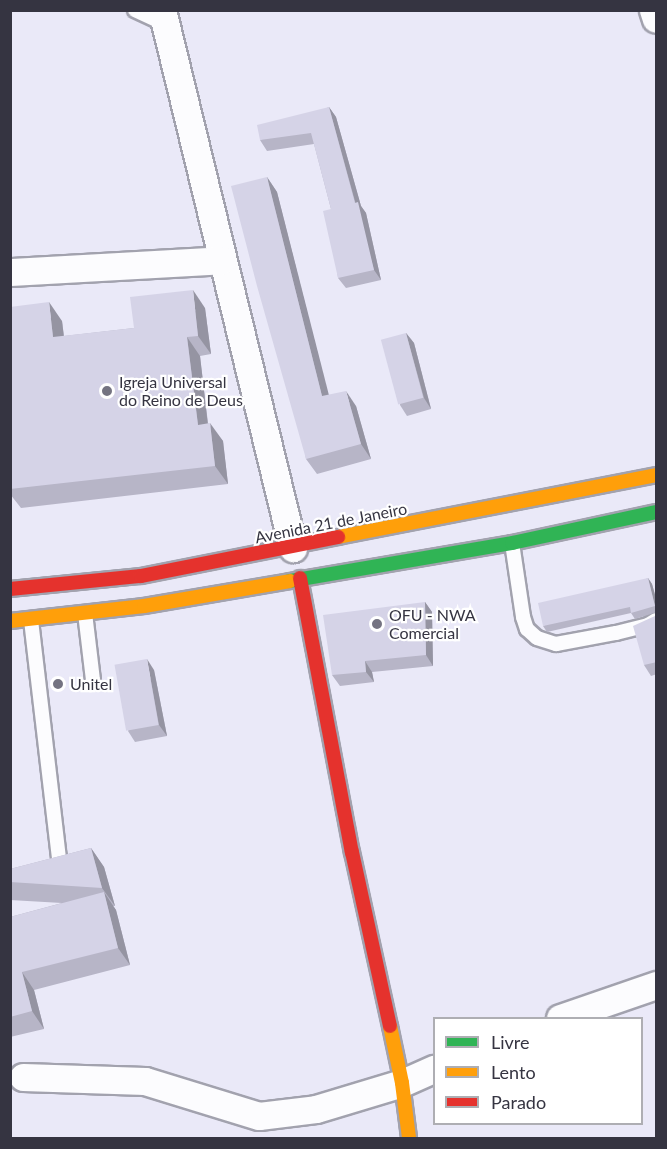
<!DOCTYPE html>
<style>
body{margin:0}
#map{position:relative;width:667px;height:1149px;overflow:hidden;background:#eae9f8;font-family:Lato,sans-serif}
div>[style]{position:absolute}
.roads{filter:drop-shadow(2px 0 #a2a2ae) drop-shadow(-2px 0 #a2a2ae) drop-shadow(0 2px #a2a2ae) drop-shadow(0 -2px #a2a2ae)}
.lane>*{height:14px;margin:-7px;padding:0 7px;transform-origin:7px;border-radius:7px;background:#fcfcfe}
.street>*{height:27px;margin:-13.5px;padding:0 13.5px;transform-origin:13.5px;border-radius:13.5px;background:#fcfcfe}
.fast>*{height:14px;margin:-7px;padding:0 7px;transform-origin:7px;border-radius:7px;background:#30b455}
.slow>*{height:14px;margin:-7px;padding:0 7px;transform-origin:7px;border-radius:7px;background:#ff9f0a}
.jam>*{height:14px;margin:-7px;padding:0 7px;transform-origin:7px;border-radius:7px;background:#e5322d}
.wall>*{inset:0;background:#b7b5c7}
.shaded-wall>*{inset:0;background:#9594a2}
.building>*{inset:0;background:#d5d3e7;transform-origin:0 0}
.dots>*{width:16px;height:16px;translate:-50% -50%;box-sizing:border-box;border:3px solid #fff;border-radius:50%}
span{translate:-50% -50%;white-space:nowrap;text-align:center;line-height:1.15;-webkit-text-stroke:4.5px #fff;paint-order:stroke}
.poi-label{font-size:16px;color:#353441}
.left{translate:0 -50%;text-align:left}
.street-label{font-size:16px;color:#353441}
.frame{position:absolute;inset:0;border:12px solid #353441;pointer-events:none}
.legend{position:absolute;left:433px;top:1017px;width:210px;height:108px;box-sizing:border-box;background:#fff;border:2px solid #aeaeb3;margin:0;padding:8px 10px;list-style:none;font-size:18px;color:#353441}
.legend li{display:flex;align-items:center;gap:12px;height:30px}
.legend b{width:30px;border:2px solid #aeaeb3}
</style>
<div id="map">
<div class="roads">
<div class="lane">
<i style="left:135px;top:10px;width:33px;rotate:25deg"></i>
<i style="left:512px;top:543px;width:75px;rotate:81.5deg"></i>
<i style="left:523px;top:617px;width:13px;rotate:72deg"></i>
<i style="left:527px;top:629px;width:13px;rotate:42deg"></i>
<i style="left:537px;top:638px;width:20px;rotate:18deg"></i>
<i style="left:556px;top:644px;width:61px;rotate:-10.4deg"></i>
<i style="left:616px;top:633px;width:33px;rotate:-14deg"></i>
<i style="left:648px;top:625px;width:9px;rotate:-32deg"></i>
<i style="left:85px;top:613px;width:67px;rotate:83.2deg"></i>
<i style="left:31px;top:620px;width:250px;rotate:83.3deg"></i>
</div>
<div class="street">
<i style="left:162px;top:10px;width:554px;rotate:76.32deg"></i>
<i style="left:653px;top:10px;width:9px;rotate:72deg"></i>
<i style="left:10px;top:272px;width:212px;rotate:-3.2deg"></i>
<i style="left:560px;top:1018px;width:102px;rotate:-19deg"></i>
<i style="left:23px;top:1077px;width:122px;rotate:1.9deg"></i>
<i style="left:145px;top:1081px;width:119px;rotate:17.1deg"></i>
<i style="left:259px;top:1116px;width:57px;rotate:-7deg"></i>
<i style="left:316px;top:1109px;width:90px;rotate:-16.8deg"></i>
<i style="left:402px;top:1083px;width:35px;rotate:-24deg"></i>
</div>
<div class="fast">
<i style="left:290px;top:581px;width:225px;rotate:-9.7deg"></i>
<i style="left:512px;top:543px;width:147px;rotate:-12.1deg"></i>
</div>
<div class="slow">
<i style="left:338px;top:537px;width:324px;rotate:-11deg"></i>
<i style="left:10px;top:621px;width:135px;rotate:-6.4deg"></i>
<i style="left:144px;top:606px;width:148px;rotate:-9.7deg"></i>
<i style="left:390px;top:1026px;width:58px;rotate:78.1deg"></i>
<i style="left:402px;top:1083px;width:55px;rotate:82.7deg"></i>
</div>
<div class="jam">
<i style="left:300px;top:578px;width:279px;rotate:79.3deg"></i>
<i style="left:352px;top:852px;width:178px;rotate:77.7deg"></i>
<i style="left:10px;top:589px;width:132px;rotate:-5.7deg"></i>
<i style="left:141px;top:576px;width:201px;rotate:-11.2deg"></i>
</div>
</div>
<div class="wall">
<i style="clip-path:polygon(329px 107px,336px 117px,361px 206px,366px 213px,381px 280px,346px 288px,338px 278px,331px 209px,314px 144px,267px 151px,260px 140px)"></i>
<i style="clip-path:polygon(267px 177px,277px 192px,328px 395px,356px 406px,371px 459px,317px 474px,306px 459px)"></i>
<i style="clip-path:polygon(10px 307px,62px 321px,64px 336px,134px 328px,205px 308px,211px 354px,200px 356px,208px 423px,223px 441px,228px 484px,21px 508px,10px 494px)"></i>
<i style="clip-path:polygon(406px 333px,414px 343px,431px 409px,407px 416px,400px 405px)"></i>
<i style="clip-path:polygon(648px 578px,652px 584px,657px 602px,657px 612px,635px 619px,631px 613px,547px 632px,543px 626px)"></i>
<i style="clip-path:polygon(425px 602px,432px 612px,433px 666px,372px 672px,374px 682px,340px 686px,332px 675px)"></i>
<i style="clip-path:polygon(657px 618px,657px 674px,651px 676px,644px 665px)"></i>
<i style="clip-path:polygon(154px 670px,167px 736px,135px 742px,128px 731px)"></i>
<i style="clip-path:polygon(91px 848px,104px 867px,115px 906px,113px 906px,116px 910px,130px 965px,34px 990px,44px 1029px,10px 1037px,10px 917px,62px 903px,10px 900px,10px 869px)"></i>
</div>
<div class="shaded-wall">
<i style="clip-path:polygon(329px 107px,336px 117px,361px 206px,366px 213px,381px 280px,374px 270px)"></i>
<i style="clip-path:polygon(267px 177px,277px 192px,333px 411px,322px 396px)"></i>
<i style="clip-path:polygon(193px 290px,205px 308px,211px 354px,198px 336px)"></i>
<i style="clip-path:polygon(49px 302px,62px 321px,66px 355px,53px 337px)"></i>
<i style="clip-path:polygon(406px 333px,414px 343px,431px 409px,424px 398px)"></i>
<i style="clip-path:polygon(187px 337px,200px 356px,210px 443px,198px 425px)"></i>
<i style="clip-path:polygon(346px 391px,356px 406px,371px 459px,361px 444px)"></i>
<i style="clip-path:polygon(210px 423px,223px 441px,228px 484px,215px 466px)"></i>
<i style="clip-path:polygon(648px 578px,652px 584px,657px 602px,657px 608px,655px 606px)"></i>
<i style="clip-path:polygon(425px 602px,432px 612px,433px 666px,426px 655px)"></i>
<i style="clip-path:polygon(147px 659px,154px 670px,167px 736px,159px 725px)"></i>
<i style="clip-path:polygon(365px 661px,372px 672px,374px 682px,366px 672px)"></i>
<i style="clip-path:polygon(91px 848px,104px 867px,115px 906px,102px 888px)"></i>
<i style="clip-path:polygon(104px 892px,116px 910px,130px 965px,118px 948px)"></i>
<i style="clip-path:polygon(22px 972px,34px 990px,44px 1029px,32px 1011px)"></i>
</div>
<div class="building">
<i style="clip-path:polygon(329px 107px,355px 203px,358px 202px,374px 270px,338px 278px,323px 211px,331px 209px,311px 133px,260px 140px,257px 125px)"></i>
<i style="clip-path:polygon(267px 177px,322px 396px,346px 391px,361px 444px,306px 459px,257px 286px,231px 186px)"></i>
<i style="clip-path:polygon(193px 290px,198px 336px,187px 337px,198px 425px,210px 423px,215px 466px,10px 489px,10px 307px,49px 302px,53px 337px,134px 328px,130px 297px)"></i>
<i style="left:406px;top:333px;width:67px;height:26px;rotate:75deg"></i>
<i style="clip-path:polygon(648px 578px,655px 606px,631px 613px,630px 607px,543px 626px,538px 603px)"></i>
<i style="clip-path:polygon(425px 602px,426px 655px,365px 661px,366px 672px,332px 675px,323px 615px)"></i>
<i style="clip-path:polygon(655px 616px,657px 623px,657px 662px,644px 665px,633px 626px)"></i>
<i style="left:147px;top:659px;width:67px;height:33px;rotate:80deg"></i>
<i style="clip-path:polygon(91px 848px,102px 888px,10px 882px,10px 869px)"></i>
<i style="clip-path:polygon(104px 892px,118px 948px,22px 972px,32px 1011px,10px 1017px,10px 917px)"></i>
</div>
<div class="dots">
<i style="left:107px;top:391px;background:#747381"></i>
<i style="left:377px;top:624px;background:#747381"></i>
<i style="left:58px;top:684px;background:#747381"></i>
</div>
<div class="poi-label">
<span class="left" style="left:119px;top:391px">Igreja Universal<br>do Reino de Deus</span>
<span class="left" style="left:389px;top:624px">OFU - NWA<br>Comercial</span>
<span class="left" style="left:70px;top:684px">Unitel</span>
</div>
<div class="street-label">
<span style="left:331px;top:523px;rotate:-11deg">Avenida 21 de Janeiro</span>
</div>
<div class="frame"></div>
<ul class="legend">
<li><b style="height:8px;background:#30b455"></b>Livre</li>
<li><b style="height:8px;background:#ff9f0a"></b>Lento</li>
<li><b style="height:8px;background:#e5322d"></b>Parado</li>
</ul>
</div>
